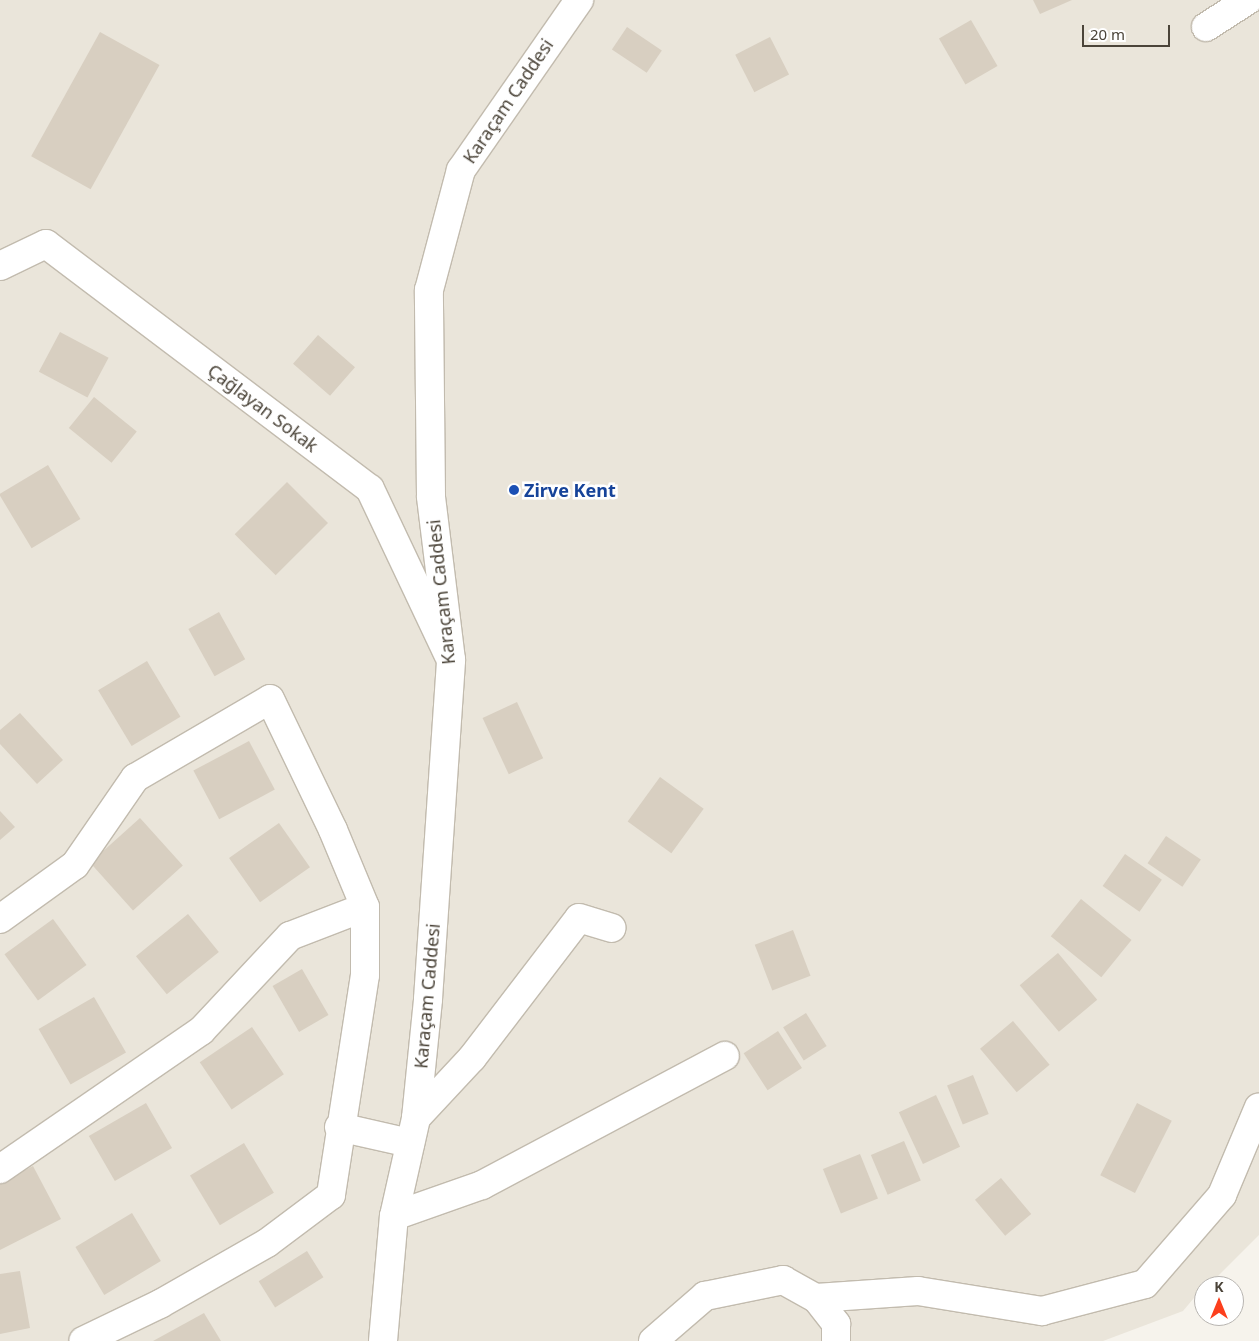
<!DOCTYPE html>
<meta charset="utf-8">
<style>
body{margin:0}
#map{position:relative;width:1259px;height:1341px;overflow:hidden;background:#f6f3ec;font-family:"Noto Sans",sans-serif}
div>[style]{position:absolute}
.residential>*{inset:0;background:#eae5da}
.building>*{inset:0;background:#d8cfc1;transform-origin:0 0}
.roads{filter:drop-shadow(1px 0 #c2bbae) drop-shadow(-1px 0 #c2bbae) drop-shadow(0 1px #c2bbae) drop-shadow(0 -1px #c2bbae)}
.minor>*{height:28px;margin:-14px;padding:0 14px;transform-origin:14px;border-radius:14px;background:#fff}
.tertiary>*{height:28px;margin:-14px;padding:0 14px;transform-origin:14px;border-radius:14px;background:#fff}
.dots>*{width:14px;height:14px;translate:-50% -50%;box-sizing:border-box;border:2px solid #fff;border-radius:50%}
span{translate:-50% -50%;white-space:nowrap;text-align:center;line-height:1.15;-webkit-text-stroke:5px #fff;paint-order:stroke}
.street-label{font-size:18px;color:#4b4439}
.transit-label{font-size:18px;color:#164399;font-weight:700}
.left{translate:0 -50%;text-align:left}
.north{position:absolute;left:1194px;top:1276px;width:50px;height:50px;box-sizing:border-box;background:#fff;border:1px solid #b7b4b0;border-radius:50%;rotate:0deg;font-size:14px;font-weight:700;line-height:20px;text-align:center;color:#4b4439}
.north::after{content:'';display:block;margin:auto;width:18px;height:22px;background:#fc3f1d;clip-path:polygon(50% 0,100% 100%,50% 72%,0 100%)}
.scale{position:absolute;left:1082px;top:25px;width:88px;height:22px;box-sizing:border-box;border:2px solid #4b4439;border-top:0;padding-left:6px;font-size:15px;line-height:18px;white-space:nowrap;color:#4b4439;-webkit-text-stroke:4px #fff;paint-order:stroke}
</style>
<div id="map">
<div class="residential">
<i style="clip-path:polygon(0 0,1259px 0,1259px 1235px,1208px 1286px,1204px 1286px,1183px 1311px,1103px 1341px,0 1341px)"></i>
</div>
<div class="building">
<i style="clip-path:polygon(1033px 0,1072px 0,1040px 14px)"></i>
<i style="left:971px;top:20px;width:53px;height:37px;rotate:60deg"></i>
<i style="left:627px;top:27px;width:42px;height:27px;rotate:34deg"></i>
<i style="left:100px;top:32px;width:68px;height:142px;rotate:29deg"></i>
<i style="left:770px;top:37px;width:42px;height:39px;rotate:63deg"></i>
<i style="left:60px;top:332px;width:55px;height:45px;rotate:28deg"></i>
<i style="left:318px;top:335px;width:49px;height:38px;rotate:41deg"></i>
<i style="left:94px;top:397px;width:55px;height:40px;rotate:39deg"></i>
<i style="left:48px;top:465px;width:63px;height:57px;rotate:59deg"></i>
<i style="left:287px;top:482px;width:58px;height:74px;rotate:45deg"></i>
<i style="left:219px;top:612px;width:54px;height:35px;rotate:61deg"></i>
<i style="left:147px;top:661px;width:65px;height:57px;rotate:59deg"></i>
<i style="left:517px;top:702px;width:62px;height:38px;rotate:65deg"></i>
<i style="clip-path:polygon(20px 713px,63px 760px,37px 784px,0 744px,0 730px)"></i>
<i style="left:249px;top:741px;width:55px;height:63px;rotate:62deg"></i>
<i style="left:660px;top:777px;width:54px;height:55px;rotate:36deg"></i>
<i style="clip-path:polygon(0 811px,15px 827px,0 840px)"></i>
<i style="left:140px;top:818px;width:64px;height:67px;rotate:48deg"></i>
<i style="left:279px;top:823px;width:54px;height:61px;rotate:55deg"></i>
<i style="left:1166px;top:836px;width:42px;height:33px;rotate:34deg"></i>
<i style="left:1125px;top:854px;width:45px;height:39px;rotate:35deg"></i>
<i style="left:1081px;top:899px;width:65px;height:48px;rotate:39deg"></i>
<i style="left:188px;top:914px;width:49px;height:67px;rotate:51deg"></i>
<i style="left:53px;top:919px;width:57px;height:60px;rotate:54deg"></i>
<i style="left:793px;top:930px;width:49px;height:41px;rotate:69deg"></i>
<i style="left:1058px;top:953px;width:61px;height:50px;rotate:50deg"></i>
<i style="left:302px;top:969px;width:53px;height:34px;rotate:60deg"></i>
<i style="left:94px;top:997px;width:64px;height:64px;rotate:60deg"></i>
<i style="left:806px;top:1013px;width:39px;height:27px;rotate:58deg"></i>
<i style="left:1013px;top:1021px;width:57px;height:43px;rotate:50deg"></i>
<i style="left:252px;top:1027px;width:57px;height:63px;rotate:56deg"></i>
<i style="left:778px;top:1031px;width:44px;height:41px;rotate:57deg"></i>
<i style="left:973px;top:1075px;width:42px;height:28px;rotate:68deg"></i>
<i style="left:936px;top:1095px;width:57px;height:41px;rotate:65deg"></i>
<i style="left:146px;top:1103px;width:52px;height:66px;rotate:60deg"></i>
<i style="left:1137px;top:1103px;width:39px;height:81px;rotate:27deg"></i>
<i style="left:904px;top:1141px;width:43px;height:36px;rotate:67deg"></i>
<i style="left:244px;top:1143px;width:58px;height:63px;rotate:59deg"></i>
<i style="left:860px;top:1154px;width:48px;height:40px;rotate:68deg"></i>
<i style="clip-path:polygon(33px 1166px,61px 1219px,0 1250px,0 1183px)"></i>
<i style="left:1001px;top:1178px;width:47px;height:34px;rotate:50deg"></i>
<i style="left:132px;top:1213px;width:56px;height:66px;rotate:59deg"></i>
<i style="left:307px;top:1251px;width:31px;height:57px;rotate:58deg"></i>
<i style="clip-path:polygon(20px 1271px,30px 1328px,0 1334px,0 1274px)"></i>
<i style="clip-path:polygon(204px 1313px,221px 1341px,153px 1341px)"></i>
</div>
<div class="roads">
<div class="minor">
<i style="left:1206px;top:27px;width:50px;rotate:-32.7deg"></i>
<i style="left:0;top:266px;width:51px;rotate:-25.6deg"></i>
<i style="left:46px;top:244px;width:406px;rotate:37.1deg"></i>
<i style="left:370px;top:489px;width:183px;rotate:64.7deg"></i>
<i style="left:0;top:919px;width:92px;rotate:-35.8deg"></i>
<i style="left:75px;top:865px;width:106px;rotate:-55.4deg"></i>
<i style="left:135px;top:778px;width:156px;rotate:-30.3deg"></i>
<i style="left:270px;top:699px;width:145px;rotate:64.3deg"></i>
<i style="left:333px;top:830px;width:83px;rotate:67.4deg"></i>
<i style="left:365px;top:907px;width:68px;rotate:90deg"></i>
<i style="left:365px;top:975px;width:223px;rotate:98.8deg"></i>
<i style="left:331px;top:1195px;width:80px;rotate:143.1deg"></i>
<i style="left:267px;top:1243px;width:123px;rotate:150.3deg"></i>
<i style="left:160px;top:1304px;width:85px;rotate:154.3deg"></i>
<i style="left:416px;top:1118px;width:82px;rotate:-47deg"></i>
<i style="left:472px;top:1058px;width:176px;rotate:-52.6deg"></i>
<i style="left:579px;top:918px;width:34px;rotate:17deg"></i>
<i style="left:339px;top:1127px;width:73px;rotate:12.7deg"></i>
<i style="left:0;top:1169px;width:244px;rotate:-34.5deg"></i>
<i style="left:201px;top:1031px;width:130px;rotate:-46.9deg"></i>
<i style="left:290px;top:936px;width:80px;rotate:-21.1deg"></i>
<i style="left:394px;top:1216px;width:93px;rotate:-19.4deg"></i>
<i style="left:482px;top:1185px;width:275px;rotate:-28deg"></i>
<i style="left:816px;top:1298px;width:102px;rotate:-3.9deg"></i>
<i style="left:918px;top:1291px;width:126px;rotate:9.2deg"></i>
<i style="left:1042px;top:1311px;width:106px;rotate:-14.7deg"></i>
<i style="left:1145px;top:1284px;width:118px;rotate:-49.1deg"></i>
<i style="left:1222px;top:1195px;width:95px;rotate:-67.2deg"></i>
</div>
<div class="tertiary">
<i style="left:383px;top:1341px;width:125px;rotate:-85deg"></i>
<i style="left:394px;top:1216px;width:100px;rotate:-77.3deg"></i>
<i style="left:416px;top:1118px;width:120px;rotate:-84.2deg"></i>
<i style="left:428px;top:999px;width:340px;rotate:-86.1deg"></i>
<i style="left:451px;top:660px;width:165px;rotate:-97deg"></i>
<i style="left:431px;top:496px;width:206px;rotate:-90.6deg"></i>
<i style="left:429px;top:290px;width:124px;rotate:-75.1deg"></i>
<i style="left:461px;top:170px;width:207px;rotate:-55.2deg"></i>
<i style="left:653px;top:1341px;width:69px;rotate:-40.9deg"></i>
<i style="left:705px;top:1296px;width:80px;rotate:-11.6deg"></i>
<i style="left:783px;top:1280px;width:38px;rotate:29deg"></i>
<i style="left:816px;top:1298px;width:33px;rotate:52deg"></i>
<i style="left:836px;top:1324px;width:17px;rotate:90deg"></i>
</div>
</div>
<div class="dots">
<i style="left:514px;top:490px;background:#1a4fb4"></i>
</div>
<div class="street-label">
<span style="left:508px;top:101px;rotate:-56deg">Karaçam Caddesi</span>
<span style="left:263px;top:408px;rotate:37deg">Çağlayan Sokak</span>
<span style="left:441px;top:592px;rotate:-96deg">Karaçam Caddesi</span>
<span style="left:427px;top:996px;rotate:-85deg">Karaçam Caddesi</span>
</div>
<div class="transit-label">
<span class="left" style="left:524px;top:490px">Zirve Kent</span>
</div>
<div class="north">K</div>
<div class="scale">20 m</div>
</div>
